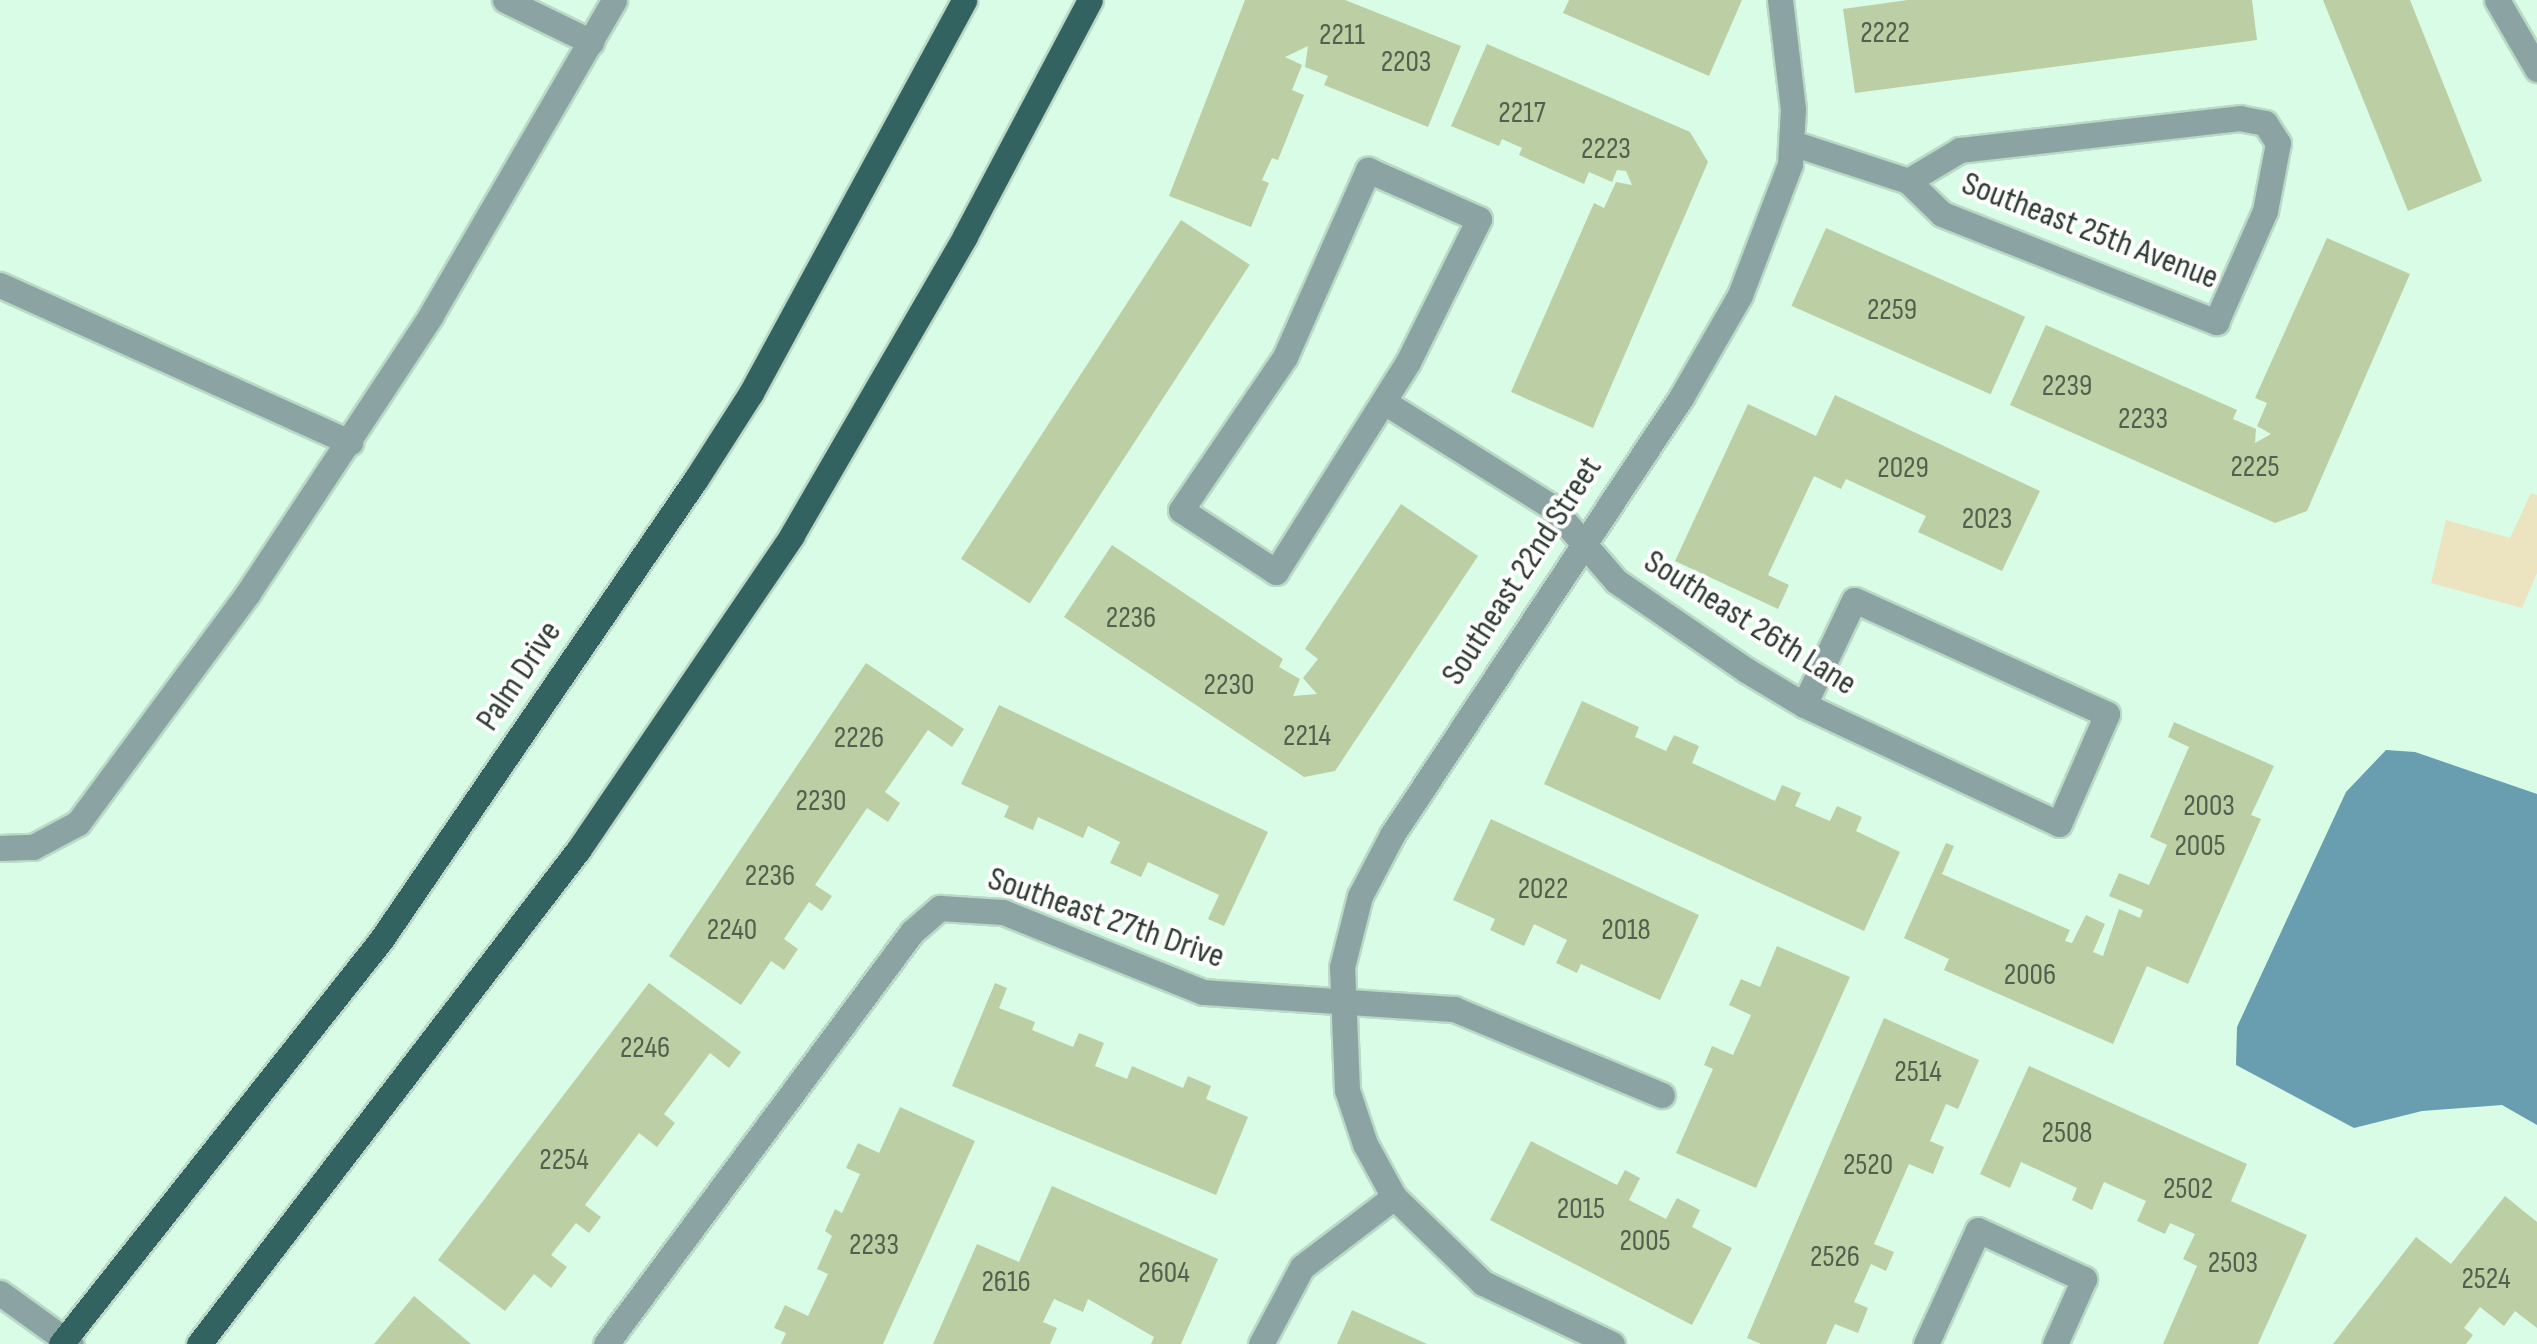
<!DOCTYPE html>
<style>
body{margin:0}
#map{position:relative;width:2537px;height:1344px;overflow:hidden;background:#d9fce6;font-family:"Sofia Sans Condensed",sans-serif}
div>[style]{position:absolute}
.green>*{inset:0;background:#ece3c1}
.water>*{inset:0;background:#699db0}
.building>*{inset:0;background:#bccea3;transform-origin:0 0}
.roads{filter:drop-shadow(2px 0 #bad9c6) drop-shadow(-2px 0 #bad9c6) drop-shadow(0 2px #bad9c6) drop-shadow(0 -2px #bad9c6)}
.minor>*{height:25px;margin:-12.5px;padding:0 12.5px;transform-origin:12.5px;border-radius:12.5px;background:#8ba3a2}
.major>*{height:25px;margin:-12.5px;padding:0 12.5px;transform-origin:12.5px;border-radius:12.5px;background:#336360}
span{translate:-50% -50%;white-space:nowrap;text-align:center;line-height:1.15;-webkit-text-stroke:8px #fff;paint-order:stroke}
.number-label{font-size:30px;color:#52604f}
.number-label span{-webkit-text-stroke-width:0}
.street-label{font-size:35px;color:#2e3c33}
</style>
<div id="map">
<div class="green">
<i style="clip-path:polygon(2531px 493px,2537px 495px,2537px 573px,2522px 608px,2431px 583px,2446px 520px,2510px 538px)"></i>
</div>
<div class="water">
<i style="clip-path:polygon(2386px 750px,2415px 752px,2537px 794px,2537px 1125px,2502px 1105px,2422px 1111px,2354px 1128px,2236px 1065px,2237px 1027px,2346px 792px)"></i>
</div>
<div class="building">
<i style="clip-path:polygon(1245px 0,1345px 0,1461px 46px,1428px 127px,1324px 85px,1328px 76px,1305px 67px,1308px 46px,1285px 57px,1302px 65px,1292px 90px,1304px 95px,1278px 160px,1272px 158px,1262px 180px,1269px 183px,1251px 227px,1169px 196px)"></i>
<i style="clip-path:polygon(1569px 0,1742px 0,1709px 76px,1563px 13px)"></i>
<i style="clip-path:polygon(1908px 0,2252px 0,2257px 40px,1855px 93px,1843px 9px)"></i>
<i style="clip-path:polygon(2323px 0,2410px 0,2482px 181px,2408px 211px)"></i>
<i style="clip-path:polygon(1487px 44px,1690px 132px,1708px 162px,1593px 428px,1511px 392px,1594px 203px,1604px 208px,1616px 182px,1632px 185px,1626px 171px,1617px 170px,1612px 182px,1589px 172px,1584px 184px,1519px 155px,1522px 148px,1502px 139px,1499px 146px,1451px 126px)"></i>
<i style="left:1181px;top:220px;width:82px;height:404px;rotate:33deg"></i>
<i style="left:1826px;top:228px;width:218px;height:85px;rotate:24deg"></i>
<i style="clip-path:polygon(2327px 238px,2410px 274px,2307px 511px,2275px 523px,2010px 405px,2046px 325px,2237px 410px,2233px 419px,2256px 429px,2255px 443px,2271px 434px,2257px 426px,2267px 403px,2255px 398px)"></i>
<i style="clip-path:polygon(1835px 395px,2040px 491px,2002px 571px,1918px 532px,1926px 516px,1846px 479px,1841px 489px,1814px 476px,1768px 575px,1789px 585px,1778px 609px,1675px 561px,1748px 404px,1816px 436px)"></i>
<i style="clip-path:polygon(1401px 504px,1478px 556px,1335px 771px,1304px 777px,1064px 617px,1112px 545px,1283px 659px,1279px 667px,1300px 679px,1293px 696px,1317px 694px,1303px 678px,1318px 659px,1305px 649px)"></i>
<i style="clip-path:polygon(866px 663px,964px 729px,952px 747px,928px 730px,885px 792px,900px 803px,888px 822px,867px 808px,815px 885px,832px 896px,822px 911px,809px 902px,784px 939px,798px 949px,784px 970px,771px 961px,741px 1005px,669px 956px)"></i>
<i style="clip-path:polygon(1582px 701px,1639px 727px,1635px 737px,1666px 751px,1674px 735px,1699px 746px,1692px 763px,1775px 801px,1782px 785px,1801px 793px,1795px 806px,1830px 821px,1837px 806px,1862px 817px,1856px 831px,1900px 852px,1864px 931px,1544px 784px)"></i>
<i style="clip-path:polygon(999px 705px,1268px 832px,1224px 926px,1208px 919px,1219px 895px,1148px 862px,1141px 877px,1110px 863px,1120px 842px,1088px 826px,1083px 838px,1038px 817px,1033px 830px,1004px 817px,1009px 806px,961px 784px)"></i>
<i style="clip-path:polygon(2174px 722px,2274px 766px,2251px 815px,2261px 819px,2188px 984px,2147px 966px,2113px 1044px,1944px 970px,1949px 959px,1904px 938px,1946px 843px,1954px 846px,1942px 874px,2070px 930px,2065px 941px,2072px 943px,2086px 915px,2105px 924px,2093px 952px,2103px 956px,2119px 909px,2140px 918px,2143px 910px,2109px 896px,2119px 873px,2149px 885px,2167px 845px,2150px 837px,2189px 747px,2168px 737px)"></i>
<i style="clip-path:polygon(1491px 819px,1699px 915px,1660px 1000px,1581px 964px,1577px 973px,1556px 963px,1567px 940px,1534px 924px,1524px 946px,1490px 930px,1495px 919px,1453px 900px)"></i>
<i style="clip-path:polygon(1777px 946px,1850px 977px,1756px 1188px,1676px 1153px,1713px 1069px,1704px 1065px,1712px 1046px,1733px 1055px,1751px 1015px,1729px 1005px,1741px 979px,1760px 987px)"></i>
<i style="clip-path:polygon(649px 983px,741px 1052px,729px 1068px,710px 1053px,664px 1114px,675px 1123px,657px 1147px,639px 1133px,585px 1205px,601px 1217px,589px 1233px,576px 1223px,551px 1255px,567px 1267px,551px 1288px,534px 1274px,505px 1311px,438px 1260px)"></i>
<i style="clip-path:polygon(995px 983px,1007px 988px,999px 1008px,1035px 1022px,1032px 1030px,1073px 1047px,1079px 1033px,1104px 1043px,1095px 1066px,1127px 1079px,1132px 1066px,1183px 1088px,1188px 1076px,1211px 1086px,1206px 1099px,1248px 1117px,1216px 1195px,952px 1086px)"></i>
<i style="clip-path:polygon(1884px 1018px,1979px 1060px,1958px 1109px,1946px 1104px,1930px 1141px,1944px 1147px,1933px 1174px,1909px 1164px,1874px 1244px,1894px 1252px,1886px 1271px,1871px 1264px,1854px 1302px,1868px 1308px,1858px 1333px,1835px 1324px,1826px 1344px,1761px 1344px,1747px 1338px)"></i>
<i style="clip-path:polygon(2029px 1066px,2247px 1164px,2231px 1201px,2307px 1235px,2258px 1344px,2163px 1344px,2197px 1266px,2183px 1259px,2195px 1234px,2170px 1223px,2165px 1234px,2137px 1221px,2146px 1201px,2104px 1182px,2092px 1210px,2072px 1200px,2077px 1188px,2021px 1162px,2010px 1188px,1980px 1174px)"></i>
<i style="clip-path:polygon(900px 1107px,975px 1141px,883px 1344px,781px 1344px,786px 1333px,774px 1328px,785px 1305px,808px 1316px,828px 1274px,817px 1269px,832px 1236px,825px 1231px,835px 1209px,842px 1213px,860px 1174px,846px 1168px,858px 1143px,879px 1153px)"></i>
<i style="clip-path:polygon(1531px 1141px,1617px 1185px,1625px 1170px,1640px 1178px,1629px 1200px,1666px 1219px,1677px 1198px,1700px 1210px,1692px 1227px,1732px 1248px,1692px 1325px,1490px 1220px)"></i>
<i style="clip-path:polygon(1052px 1186px,1218px 1259px,1181px 1344px,1151px 1344px,1154px 1337px,1088px 1299px,1083px 1312px,1054px 1299px,1043px 1322px,1057px 1328px,1050px 1344px,933px 1344px,977px 1244px,1019px 1262px)"></i>
<i style="clip-path:polygon(2505px 1196px,2537px 1222px,2537px 1328px,2515px 1311px,2504px 1326px,2480px 1307px,2464px 1328px,2473px 1335px,2466px 1344px,2333px 1344px,2416px 1237px,2451px 1264px)"></i>
<i style="clip-path:polygon(414px 1296px,471px 1344px,374px 1344px)"></i>
<i style="clip-path:polygon(1352px 1310px,1427px 1344px,1337px 1344px)"></i>
</div>
<div class="roads">
<div class="minor">
<i style="left:505px;top:0;width:96px;rotate:26deg"></i>
<i style="left:2497px;top:0;width:80px;rotate:59.9deg"></i>
<i style="left:1792px;top:143px;width:122px;rotate:18.1deg"></i>
<i style="left:1908px;top:181px;width:47px;rotate:44.1deg"></i>
<i style="left:1942px;top:214px;width:295px;rotate:21.5deg"></i>
<i style="left:2216px;top:322px;width:121px;rotate:-66.2deg"></i>
<i style="left:2265px;top:211px;width:69px;rotate:-79.2deg"></i>
<i style="left:2278px;top:143px;width:24px;rotate:-123deg"></i>
<i style="left:2265px;top:123px;width:25px;rotate:-169deg"></i>
<i style="left:2240px;top:118px;width:282px;rotate:173.5deg"></i>
<i style="left:1960px;top:150px;width:61px;rotate:149.2deg"></i>
<i style="left:1368px;top:170px;width:121px;rotate:23.8deg"></i>
<i style="left:1479px;top:219px;width:160px;rotate:116.4deg"></i>
<i style="left:1408px;top:362px;width:248px;rotate:122.2deg"></i>
<i style="left:1276px;top:572px;width:113px;rotate:-146.9deg"></i>
<i style="left:1181px;top:510px;width:185px;rotate:-55.8deg"></i>
<i style="left:1285px;top:357px;width:205px;rotate:-66.1deg"></i>
<i style="left:0;top:285px;width:384px;rotate:24.2deg"></i>
<i style="left:1384px;top:402px;width:198px;rotate:32deg"></i>
<i style="left:1552px;top:507px;width:98px;rotate:49.1deg"></i>
<i style="left:1616px;top:581px;width:158px;rotate:34.4deg"></i>
<i style="left:1746px;top:670px;width:68px;rotate:31.1deg"></i>
<i style="left:1804px;top:705px;width:281px;rotate:25deg"></i>
<i style="left:2059px;top:824px;width:120px;rotate:-66.4deg"></i>
<i style="left:2107px;top:714px;width:277px;rotate:-155.7deg"></i>
<i style="left:1854px;top:600px;width:116px;rotate:115.5deg"></i>
<i style="left:0;top:848px;width:33px;rotate:-2deg"></i>
<i style="left:33px;top:847px;width:51px;rotate:-28.1deg"></i>
<i style="left:78px;top:823px;width:286px;rotate:-53.5deg"></i>
<i style="left:248px;top:593px;width:333px;rotate:-56.6deg"></i>
<i style="left:431px;top:315px;width:364px;rotate:-59.8deg"></i>
<i style="left:0;top:1293px;width:87px;rotate:35.7deg"></i>
<i style="left:606px;top:1344px;width:513px;rotate:-53.4deg"></i>
<i style="left:912px;top:932px;width:37px;rotate:-41deg"></i>
<i style="left:940px;top:908px;width:63px;rotate:3.6deg"></i>
<i style="left:1003px;top:912px;width:215px;rotate:21.8deg"></i>
<i style="left:1203px;top:992px;width:252px;rotate:3.9deg"></i>
<i style="left:1454px;top:1009px;width:225px;rotate:22.5deg"></i>
<i style="left:1261px;top:1344px;width:87px;rotate:-62deg"></i>
<i style="left:1302px;top:1267px;width:116px;rotate:-37.3deg"></i>
<i style="left:1612px;top:1344px;width:143px;rotate:-154.7deg"></i>
<i style="left:1483px;top:1283px;width:124px;rotate:-136deg"></i>
<i style="left:1394px;top:1197px;width:60px;rotate:-118.7deg"></i>
<i style="left:1365px;top:1144px;width:57px;rotate:-108.4deg"></i>
<i style="left:1347px;top:1090px;width:123px;rotate:-92.3deg"></i>
<i style="left:1342px;top:967px;width:73px;rotate:-75.8deg"></i>
<i style="left:1360px;top:896px;width:69px;rotate:-62.3deg"></i>
<i style="left:1392px;top:835px;width:526px;rotate:-56.55deg"></i>
<i style="left:1682px;top:396px;width:116px;rotate:-60.1deg"></i>
<i style="left:1740px;top:295px;width:140px;rotate:-69.1deg"></i>
<i style="left:1790px;top:164px;width:55px;rotate:-86.9deg"></i>
<i style="left:1793px;top:109px;width:110px;rotate:-96.8deg"></i>
<i style="left:1926px;top:1344px;width:125px;rotate:-65.5deg"></i>
<i style="left:1978px;top:1230px;width:117px;rotate:24.8deg"></i>
<i style="left:2084px;top:1279px;width:71px;rotate:114deg"></i>
</div>
<div class="major">
<i style="left:61px;top:1344px;width:515px;rotate:-51.62deg"></i>
<i style="left:381px;top:940px;width:558px;rotate:-55.66deg"></i>
<i style="left:696px;top:479px;width:102px;rotate:-57.4deg"></i>
<i style="left:751px;top:393px;width:447px;rotate:-61.5deg"></i>
<i style="left:199px;top:1344px;width:624px;rotate:-52.49deg"></i>
<i style="left:579px;top:849px;width:379px;rotate:-55.8deg"></i>
<i style="left:792px;top:535px;width:345px;rotate:-59.9deg"></i>
<i style="left:965px;top:236px;width:267px;rotate:-62.1deg"></i>
</div>
</div>
<div class="number-label">
<span style="left:1885px;top:33px">2222</span>
<span style="left:1342px;top:35px">2211</span>
<span style="left:1406px;top:62px">2203</span>
<span style="left:1522px;top:113px">2217</span>
<span style="left:1606px;top:149px">2223</span>
<span style="left:1892px;top:310px">2259</span>
<span style="left:2067px;top:386px">2239</span>
<span style="left:2143px;top:419px">2233</span>
<span style="left:2255px;top:467px">2225</span>
<span style="left:1903px;top:468px">2029</span>
<span style="left:1987px;top:519px">2023</span>
<span style="left:1131px;top:618px">2236</span>
<span style="left:1229px;top:685px">2230</span>
<span style="left:1307px;top:736px">2214</span>
<span style="left:859px;top:738px">2226</span>
<span style="left:821px;top:801px">2230</span>
<span style="left:2209px;top:806px">2003</span>
<span style="left:2200px;top:846px">2005</span>
<span style="left:770px;top:876px">2236</span>
<span style="left:1543px;top:889px">2022</span>
<span style="left:732px;top:930px">2240</span>
<span style="left:1626px;top:930px">2018</span>
<span style="left:2030px;top:975px">2006</span>
<span style="left:645px;top:1048px">2246</span>
<span style="left:1918px;top:1072px">2514</span>
<span style="left:2067px;top:1133px">2508</span>
<span style="left:564px;top:1160px">2254</span>
<span style="left:1868px;top:1165px">2520</span>
<span style="left:2188px;top:1189px">2502</span>
<span style="left:1581px;top:1209px">2015</span>
<span style="left:1645px;top:1241px">2005</span>
<span style="left:874px;top:1245px">2233</span>
<span style="left:1835px;top:1257px">2526</span>
<span style="left:2233px;top:1263px">2503</span>
<span style="left:1164px;top:1273px">2604</span>
<span style="left:2486px;top:1279px">2524</span>
<span style="left:1006px;top:1282px">2616</span>
</div>
<div class="street-label">
<span style="left:2090px;top:231px;rotate:21deg">Southeast 25th Avenue</span>
<span style="left:1522px;top:571px;rotate:-57deg">Southeast 22nd Street</span>
<span style="left:1750px;top:623px;rotate:32deg">Southeast 26th Lane</span>
<span style="left:519px;top:676px;rotate:-56deg">Palm Drive</span>
<span style="left:1106px;top:918px;rotate:19deg">Southeast 27th Drive</span>
</div>
</div>
